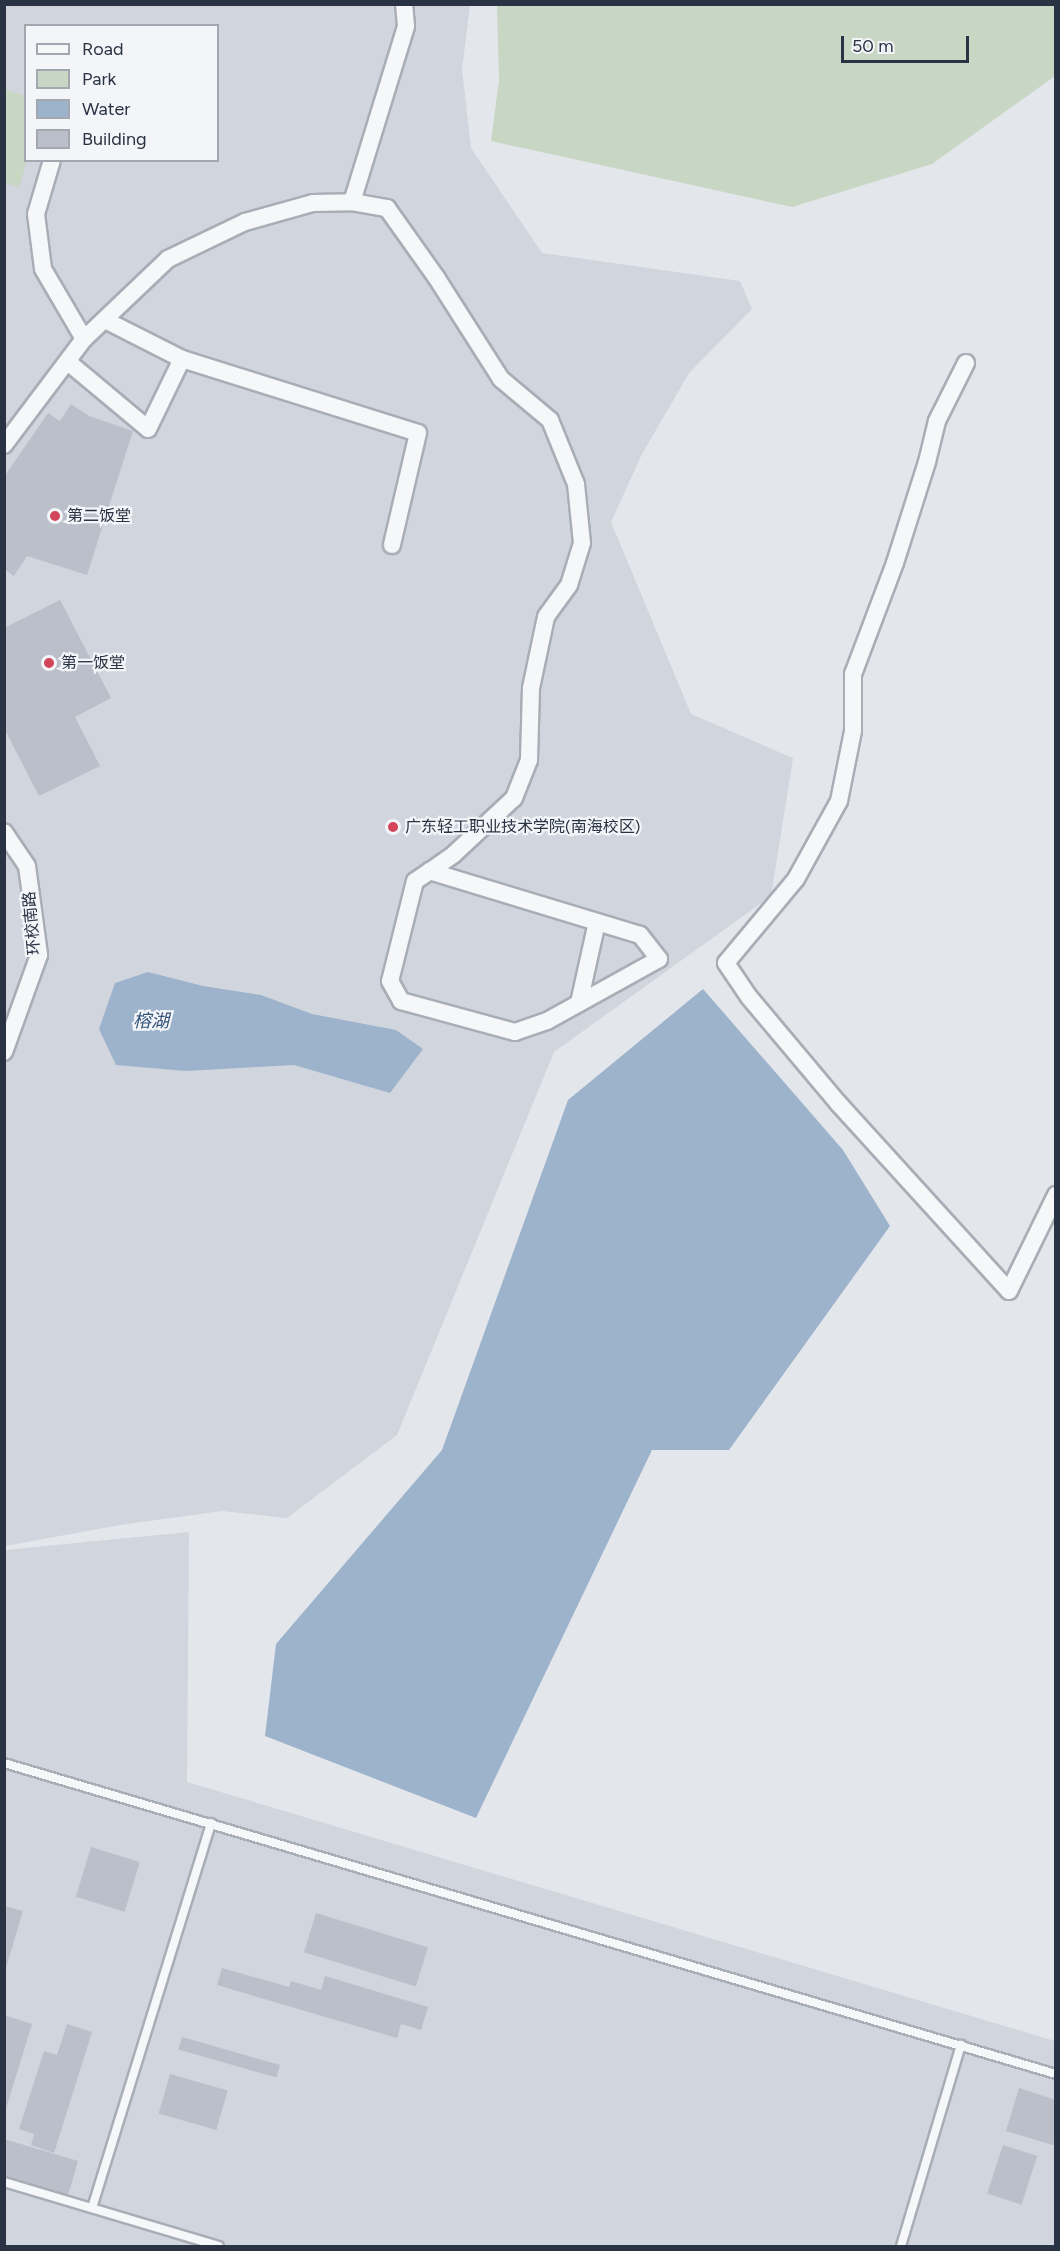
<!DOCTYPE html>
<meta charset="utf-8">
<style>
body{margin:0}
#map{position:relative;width:1060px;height:2251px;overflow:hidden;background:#e3e6eb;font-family:Figtree,"Noto Sans SC",sans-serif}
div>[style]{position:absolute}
.built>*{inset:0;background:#d1d5dd}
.green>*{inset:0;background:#c8d6c4}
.water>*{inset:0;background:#9db3cc}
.building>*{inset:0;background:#babfc9;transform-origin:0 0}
.roads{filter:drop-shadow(2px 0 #a8adb6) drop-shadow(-2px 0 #a8adb6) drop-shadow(0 2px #a8adb6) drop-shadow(0 -2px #a8adb6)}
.lane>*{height:8px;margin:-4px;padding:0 4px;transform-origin:4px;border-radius:4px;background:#f6f7f9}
.street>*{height:16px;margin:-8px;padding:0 8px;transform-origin:8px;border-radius:8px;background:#f6f7f9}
.dots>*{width:16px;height:16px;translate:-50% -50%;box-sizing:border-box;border:3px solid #f3f5f8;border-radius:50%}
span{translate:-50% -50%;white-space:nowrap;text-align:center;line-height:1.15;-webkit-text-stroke:4.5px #f3f5f8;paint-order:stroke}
.poi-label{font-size:16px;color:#2a3344}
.left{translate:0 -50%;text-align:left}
.street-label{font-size:16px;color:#2a3344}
.water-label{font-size:18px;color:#32527a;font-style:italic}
.frame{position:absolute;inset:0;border:6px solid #2a3344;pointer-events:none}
.legend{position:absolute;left:24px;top:24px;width:195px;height:138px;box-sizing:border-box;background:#f3f5f8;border:2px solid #a3a7b0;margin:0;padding:8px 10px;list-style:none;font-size:18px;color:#2a3344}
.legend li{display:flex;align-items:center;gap:12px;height:30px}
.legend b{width:30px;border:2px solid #a3a7b0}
.scale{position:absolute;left:841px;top:36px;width:128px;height:27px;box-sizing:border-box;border:3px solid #2a3344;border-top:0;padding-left:8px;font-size:18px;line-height:21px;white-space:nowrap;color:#2a3344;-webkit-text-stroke:4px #f3f5f8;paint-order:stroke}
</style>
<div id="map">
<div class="built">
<i style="clip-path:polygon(evenodd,5px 5px,470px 5px,462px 70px,471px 148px,542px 253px,740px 281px,752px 309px,689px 373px,642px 454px,611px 522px,691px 714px,793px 758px,771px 896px,554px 1052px,397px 1435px,287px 1518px,222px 1511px,120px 1525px,5px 1546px,5px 5px,26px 26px,218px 26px,218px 160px,26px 160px,26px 26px)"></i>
<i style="clip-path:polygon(189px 1532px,187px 1782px,1055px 2041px,1055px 2246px,5px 2246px,5px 1550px)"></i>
</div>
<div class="green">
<i style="clip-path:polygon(497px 5px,1055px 5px,1055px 76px,932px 164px,792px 207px,491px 141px,499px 80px)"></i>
<i style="clip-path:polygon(5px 89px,25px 96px,27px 161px,19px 187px,5px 183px)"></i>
</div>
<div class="water">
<i style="clip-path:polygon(148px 972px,203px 986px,261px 995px,312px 1014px,396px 1030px,423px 1049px,390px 1093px,294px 1065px,186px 1071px,116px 1065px,99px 1029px,115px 983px)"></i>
<i style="clip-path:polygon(703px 989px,843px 1150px,890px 1226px,729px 1450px,652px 1450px,476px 1818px,265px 1736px,276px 1644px,442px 1450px,568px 1100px)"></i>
</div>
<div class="building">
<i style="clip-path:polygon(71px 404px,89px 416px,133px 431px,87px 575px,27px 556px,14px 576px,4px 569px,4px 477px,48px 413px,60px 421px)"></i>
<i style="clip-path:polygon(60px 600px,111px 698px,75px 717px,100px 766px,39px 796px,4px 728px,4px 628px)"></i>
<i style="left:91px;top:1847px;width:51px;height:52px;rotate:17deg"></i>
<i style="clip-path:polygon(4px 1906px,23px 1911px,5px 1971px,4px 1971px)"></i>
<i style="left:316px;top:1913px;width:117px;height:41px;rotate:17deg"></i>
<i style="clip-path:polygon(222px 1968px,289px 1987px,291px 1981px,321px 1990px,325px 1976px,428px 2007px,421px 2030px,401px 2024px,397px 2038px,217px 1985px)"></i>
<i style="clip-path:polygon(4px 2015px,32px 2024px,5px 2112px,4px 2112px)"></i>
<i style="clip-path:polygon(67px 2024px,92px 2032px,54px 2153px,31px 2145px,34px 2134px,19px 2129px,44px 2051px,57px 2055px)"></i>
<i style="left:182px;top:2037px;width:102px;height:13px;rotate:16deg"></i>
<i style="left:170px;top:2074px;width:60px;height:41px;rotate:16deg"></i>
<i style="clip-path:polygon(1019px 2088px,1056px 2100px,1056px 2146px,1006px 2131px)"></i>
<i style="clip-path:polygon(4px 2139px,78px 2161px,68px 2196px,4px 2176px)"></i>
<i style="left:1003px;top:2145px;width:36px;height:51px;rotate:18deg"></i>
</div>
<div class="roads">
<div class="lane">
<i style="left:4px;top:1763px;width:1097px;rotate:16.47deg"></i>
<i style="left:4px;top:2182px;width:224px;rotate:16.6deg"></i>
<i style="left:92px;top:2208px;width:403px;rotate:-72.8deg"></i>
<i style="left:901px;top:2246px;width:210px;rotate:-73.4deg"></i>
</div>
<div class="street">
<i style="left:52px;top:160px;width:56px;rotate:106.5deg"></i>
<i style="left:36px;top:214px;width:55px;rotate:82.7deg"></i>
<i style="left:43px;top:269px;width:81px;rotate:59.6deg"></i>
<i style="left:352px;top:202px;width:36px;rotate:10deg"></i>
<i style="left:387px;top:208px;width:85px;rotate:54.6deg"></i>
<i style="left:436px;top:277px;width:121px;rotate:57.5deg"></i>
<i style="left:501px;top:379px;width:64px;rotate:39.9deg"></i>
<i style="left:550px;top:420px;width:69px;rotate:67.9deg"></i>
<i style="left:576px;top:484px;width:59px;rotate:84.2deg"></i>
<i style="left:582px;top:543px;width:44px;rotate:107.2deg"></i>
<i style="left:569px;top:585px;width:39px;rotate:126deg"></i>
<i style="left:546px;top:617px;width:73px;rotate:101.9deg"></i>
<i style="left:531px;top:688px;width:72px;rotate:91.6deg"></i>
<i style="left:529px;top:760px;width:41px;rotate:111.5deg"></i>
<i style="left:514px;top:798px;width:83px;rotate:136.9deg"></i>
<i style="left:453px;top:855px;width:28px;rotate:145deg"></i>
<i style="left:430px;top:871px;width:18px;rotate:146deg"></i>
<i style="left:415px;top:881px;width:103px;rotate:104deg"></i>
<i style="left:390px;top:981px;width:23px;rotate:61deg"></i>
<i style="left:401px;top:1001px;width:118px;rotate:15.2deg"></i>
<i style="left:515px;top:1032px;width:34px;rotate:-19deg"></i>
<i style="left:547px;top:1021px;width:128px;rotate:-29deg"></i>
<i style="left:659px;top:959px;width:31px;rotate:-128deg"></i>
<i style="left:640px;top:935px;width:220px;rotate:-163.1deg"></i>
<i style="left:182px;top:359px;width:247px;rotate:17.4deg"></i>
<i style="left:418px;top:433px;width:115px;rotate:103.1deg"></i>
<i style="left:68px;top:362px;width:104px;rotate:39.9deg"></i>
<i style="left:148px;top:429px;width:78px;rotate:-64.1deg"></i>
<i style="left:182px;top:359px;width:86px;rotate:-153.1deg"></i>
<i style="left:966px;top:363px;width:65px;rotate:116.6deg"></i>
<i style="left:937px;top:421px;width:42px;rotate:103.7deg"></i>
<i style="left:927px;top:462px;width:106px;rotate:107.6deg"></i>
<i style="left:895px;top:563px;width:119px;rotate:110.7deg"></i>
<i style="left:853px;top:674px;width:57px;rotate:90deg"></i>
<i style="left:853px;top:731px;width:71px;rotate:101.3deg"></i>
<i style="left:839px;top:801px;width:89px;rotate:118.9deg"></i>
<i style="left:796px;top:879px;width:109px;rotate:129.8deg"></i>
<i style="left:726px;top:963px;width:41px;rotate:55.9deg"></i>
<i style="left:749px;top:997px;width:138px;rotate:50deg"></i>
<i style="left:838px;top:1103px;width:254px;rotate:47.7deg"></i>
<i style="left:1009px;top:1291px;width:107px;rotate:-63.9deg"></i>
<i style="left:4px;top:445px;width:133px;rotate:-53deg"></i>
<i style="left:84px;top:339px;width:116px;rotate:-43.6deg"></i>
<i style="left:168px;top:259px;width:85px;rotate:-25.7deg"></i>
<i style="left:245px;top:222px;width:71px;rotate:-15.6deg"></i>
<i style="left:313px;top:203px;width:39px;rotate:-1deg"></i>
<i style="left:352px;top:202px;width:184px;rotate:-72.9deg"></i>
<i style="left:406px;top:26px;width:22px;rotate:-95deg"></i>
<i style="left:4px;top:832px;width:41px;rotate:55.9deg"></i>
<i style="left:27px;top:866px;width:90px;rotate:82.3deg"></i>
<i style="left:39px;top:955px;width:103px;rotate:109.8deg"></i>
<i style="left:579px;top:1003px;width:83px;rotate:-77.5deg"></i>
</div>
</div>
<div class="dots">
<i style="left:55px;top:516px;background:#d34559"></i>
<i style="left:49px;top:663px;background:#d34559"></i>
<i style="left:393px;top:827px;background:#d34559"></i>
</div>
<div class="poi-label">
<span class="left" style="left:67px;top:516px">第二饭堂</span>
<span class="left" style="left:61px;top:663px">第一饭堂</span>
<span class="left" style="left:405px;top:827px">广东轻工职业技术学院(南海校区)</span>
</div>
<div class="street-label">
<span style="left:32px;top:923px;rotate:-95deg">环校南路</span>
</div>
<div class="water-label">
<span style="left:151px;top:1021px">榕湖</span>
</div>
<div class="frame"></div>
<ul class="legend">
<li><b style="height:8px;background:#f6f7f9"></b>Road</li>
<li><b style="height:16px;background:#c8d6c4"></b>Park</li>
<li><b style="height:16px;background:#9db3cc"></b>Water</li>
<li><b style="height:16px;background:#babfc9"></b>Building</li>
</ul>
<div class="scale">50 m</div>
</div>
